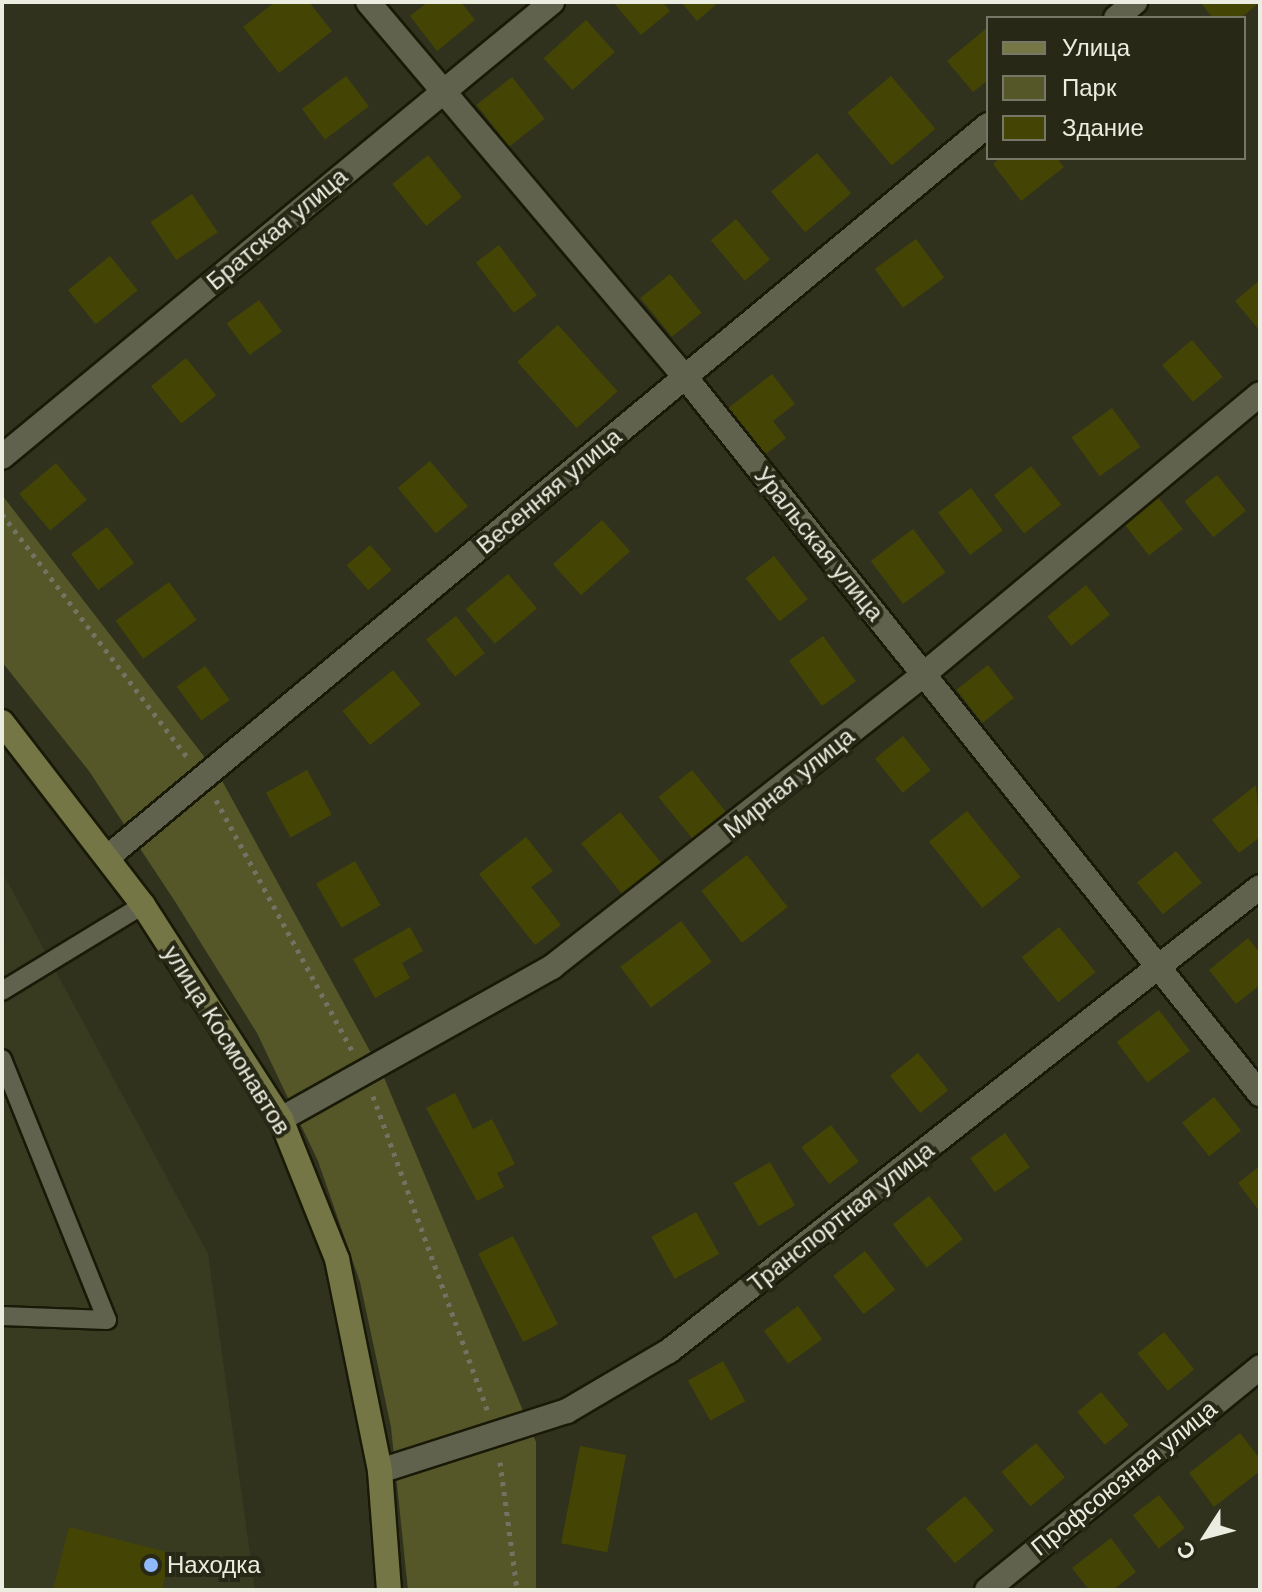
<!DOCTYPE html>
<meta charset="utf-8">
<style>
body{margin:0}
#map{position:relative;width:1262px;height:1592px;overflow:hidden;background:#31321e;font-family:Helvetica,sans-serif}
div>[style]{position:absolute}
.built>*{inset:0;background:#393b20}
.green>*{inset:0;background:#555729}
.building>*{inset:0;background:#444504;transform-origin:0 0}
.path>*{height:5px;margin-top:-2.5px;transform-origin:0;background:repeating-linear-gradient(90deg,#727362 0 4px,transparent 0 10px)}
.roads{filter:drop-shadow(2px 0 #191907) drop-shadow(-2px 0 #191907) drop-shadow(0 2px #191907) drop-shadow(0 -2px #191907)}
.lane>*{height:18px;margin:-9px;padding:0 9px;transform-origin:9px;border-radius:9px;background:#61624d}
.street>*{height:24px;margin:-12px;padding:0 12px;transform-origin:12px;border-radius:12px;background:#61624d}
.secondary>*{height:24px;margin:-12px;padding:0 12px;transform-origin:12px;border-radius:12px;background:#757645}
.dots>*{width:22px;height:22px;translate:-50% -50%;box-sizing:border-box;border:4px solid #272815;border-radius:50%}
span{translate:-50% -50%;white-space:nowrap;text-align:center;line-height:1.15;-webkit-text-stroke:8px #272815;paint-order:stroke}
.street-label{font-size:24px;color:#ecede1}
.poi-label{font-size:24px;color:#ecede1}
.left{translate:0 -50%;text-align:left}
.frame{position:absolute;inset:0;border:4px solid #ecede1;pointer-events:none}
.legend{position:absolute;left:986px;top:16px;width:260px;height:144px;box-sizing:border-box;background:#272815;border:2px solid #767767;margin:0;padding:10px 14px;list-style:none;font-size:24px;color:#ecede1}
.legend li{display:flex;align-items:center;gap:16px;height:40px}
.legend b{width:40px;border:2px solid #767767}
.north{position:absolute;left:1166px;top:1496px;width:80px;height:80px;-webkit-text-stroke:6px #272815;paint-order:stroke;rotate:234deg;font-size:22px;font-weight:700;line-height:32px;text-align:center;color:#ecede1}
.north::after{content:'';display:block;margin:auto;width:28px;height:36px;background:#ecede1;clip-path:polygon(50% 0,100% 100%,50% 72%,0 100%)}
</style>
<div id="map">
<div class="built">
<i style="clip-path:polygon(5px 877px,208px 1254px,255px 1590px,2px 1590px)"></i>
</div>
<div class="green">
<i style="clip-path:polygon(2px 495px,220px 777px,383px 1075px,536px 1442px,536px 1590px,408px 1590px,391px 1427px,360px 1282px,318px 1161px,257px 1033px,176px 903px,89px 771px,2px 662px)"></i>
</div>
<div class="building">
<i style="clip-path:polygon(275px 2px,309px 2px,332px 31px,279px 73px,243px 27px)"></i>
<i style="clip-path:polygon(428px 2px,461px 2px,475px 20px,437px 51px,410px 16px)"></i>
<i style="clip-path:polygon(613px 2px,663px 2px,670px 11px,641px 35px)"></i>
<i style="clip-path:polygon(681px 2px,719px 2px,697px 21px)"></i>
<i style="clip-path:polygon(1200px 2px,1260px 2px,1241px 18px,1213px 18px)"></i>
<i style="left:586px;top:20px;width:43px;height:57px;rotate:48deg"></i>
<i style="clip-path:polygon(988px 27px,988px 80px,973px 92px,947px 61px)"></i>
<i style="left:346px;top:76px;width:38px;height:55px;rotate:53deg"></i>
<i style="left:891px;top:76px;width:69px;height:57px;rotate:50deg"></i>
<i style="left:512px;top:77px;width:53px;height:45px;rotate:52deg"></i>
<i style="left:817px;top:153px;width:53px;height:60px;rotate:50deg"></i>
<i style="left:428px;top:155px;width:54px;height:46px;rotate:51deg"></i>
<i style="clip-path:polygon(1000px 158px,1057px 158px,1064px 167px,1021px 201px,993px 164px)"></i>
<i style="left:192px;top:194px;width:46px;height:50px;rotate:56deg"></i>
<i style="left:736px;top:219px;width:53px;height:33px;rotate:50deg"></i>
<i style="left:916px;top:239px;width:48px;height:51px;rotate:54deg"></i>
<i style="left:499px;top:245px;width:63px;height:29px;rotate:53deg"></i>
<i style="left:110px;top:256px;width:44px;height:54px;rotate:51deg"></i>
<i style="left:670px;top:274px;width:50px;height:38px;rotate:51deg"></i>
<i style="clip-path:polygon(1260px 280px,1260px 331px,1235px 301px)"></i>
<i style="left:259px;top:300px;width:39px;height:40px;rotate:54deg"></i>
<i style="left:558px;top:325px;width:89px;height:55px;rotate:48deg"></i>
<i style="left:1192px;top:340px;width:48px;height:39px;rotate:50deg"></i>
<i style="left:186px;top:358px;width:48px;height:45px;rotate:51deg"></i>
<i style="clip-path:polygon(772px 374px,795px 404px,773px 421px,786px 438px,759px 459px,722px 413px)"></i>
<i style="left:1112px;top:408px;width:48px;height:50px;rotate:54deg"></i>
<i style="left:430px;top:461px;width:59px;height:42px;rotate:50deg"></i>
<i style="left:56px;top:463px;width:48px;height:48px;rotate:50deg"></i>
<i style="left:1031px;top:466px;width:49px;height:47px;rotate:52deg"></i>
<i style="left:1217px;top:475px;width:46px;height:42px;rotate:51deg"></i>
<i style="left:971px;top:488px;width:53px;height:41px;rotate:53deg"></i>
<i style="left:1157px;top:496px;width:42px;height:43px;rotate:52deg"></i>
<i style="left:602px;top:520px;width:42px;height:66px;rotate:48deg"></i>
<i style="left:107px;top:527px;width:45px;height:45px;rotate:53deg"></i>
<i style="left:913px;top:529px;width:54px;height:53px;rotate:53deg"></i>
<i style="left:370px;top:545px;width:33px;height:31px;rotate:49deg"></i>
<i style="left:774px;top:556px;width:55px;height:36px;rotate:52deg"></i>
<i style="left:508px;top:574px;width:45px;height:55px;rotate:50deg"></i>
<i style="left:169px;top:582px;width:47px;height:66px;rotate:54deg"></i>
<i style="left:1086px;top:585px;width:38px;height:50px;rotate:51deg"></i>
<i style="left:456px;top:616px;width:47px;height:38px;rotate:52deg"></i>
<i style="left:823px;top:636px;width:56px;height:42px;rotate:54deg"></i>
<i style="left:988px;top:665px;width:42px;height:40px;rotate:52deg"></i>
<i style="left:205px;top:666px;width:42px;height:35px;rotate:54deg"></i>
<i style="left:393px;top:670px;width:44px;height:65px;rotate:51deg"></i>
<i style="left:903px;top:736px;width:44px;height:36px;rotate:51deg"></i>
<i style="left:307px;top:770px;width:51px;height:47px;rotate:61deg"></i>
<i style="left:692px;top:770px;width:55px;height:43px;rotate:51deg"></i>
<i style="clip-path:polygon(1256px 785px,1260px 837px,1239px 853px,1212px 820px)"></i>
<i style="left:967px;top:811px;width:85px;height:49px;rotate:51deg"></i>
<i style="left:620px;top:812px;width:67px;height:50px;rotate:51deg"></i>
<i style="clip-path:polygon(526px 837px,553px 871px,531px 887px,561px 925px,535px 945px,479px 874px)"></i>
<i style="left:1176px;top:851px;width:41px;height:50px;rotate:51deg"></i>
<i style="left:747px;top:855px;width:66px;height:58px;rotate:52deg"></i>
<i style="left:355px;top:861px;width:51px;height:45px;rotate:60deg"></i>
<i style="left:681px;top:921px;width:51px;height:76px;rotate:53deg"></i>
<i style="clip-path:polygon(410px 927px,423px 951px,402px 963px,410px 978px,375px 998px,353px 959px)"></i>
<i style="left:1059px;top:927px;width:58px;height:48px;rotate:51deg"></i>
<i style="clip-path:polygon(1248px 938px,1260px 953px,1260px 985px,1236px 1004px,1209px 970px)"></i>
<i style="left:1159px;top:1010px;width:51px;height:53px;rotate:53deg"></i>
<i style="left:918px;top:1053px;width:48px;height:36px;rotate:51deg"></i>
<i style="clip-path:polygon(455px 1093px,473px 1129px,492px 1119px,515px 1164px,497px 1173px,504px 1187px,477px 1201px,426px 1108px)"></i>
<i style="left:1214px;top:1097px;width:43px;height:41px;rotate:51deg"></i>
<i style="left:831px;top:1125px;width:46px;height:37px;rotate:53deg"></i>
<i style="left:1005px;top:1133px;width:42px;height:43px;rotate:54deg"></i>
<i style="left:770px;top:1162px;width:50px;height:42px;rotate:60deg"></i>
<i style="clip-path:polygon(1260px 1166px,1260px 1212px,1238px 1183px)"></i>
<i style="left:929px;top:1196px;width:55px;height:46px;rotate:52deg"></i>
<i style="left:696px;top:1212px;width:48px;height:51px;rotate:61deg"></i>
<i style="left:513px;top:1236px;width:99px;height:39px;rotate:63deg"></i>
<i style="left:865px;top:1251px;width:49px;height:40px;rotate:52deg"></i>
<i style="left:798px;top:1306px;width:41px;height:42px;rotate:54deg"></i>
<i style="left:1164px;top:1332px;width:48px;height:34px;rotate:51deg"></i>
<i style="left:723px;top:1361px;width:46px;height:40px;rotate:61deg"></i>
<i style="left:1101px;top:1392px;width:43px;height:31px;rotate:50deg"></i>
<i style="clip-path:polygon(1240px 1433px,1260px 1459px,1260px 1471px,1214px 1507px,1189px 1473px)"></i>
<i style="left:1036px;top:1443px;width:45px;height:45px;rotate:50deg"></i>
<i style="left:580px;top:1446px;width:47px;height:99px;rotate:11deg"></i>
<i style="left:1159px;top:1495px;width:42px;height:33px;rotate:52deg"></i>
<i style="left:965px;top:1496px;width:45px;height:51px;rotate:50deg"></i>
<i style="clip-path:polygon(69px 1527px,171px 1553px,162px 1590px,53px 1590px)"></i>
<i style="clip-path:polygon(1111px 1538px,1136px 1572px,1113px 1590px,1089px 1590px,1072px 1568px)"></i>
</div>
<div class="path">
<i style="left:2px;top:514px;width:307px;rotate:52.7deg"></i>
<i style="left:216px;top:800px;width:285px;rotate:61.5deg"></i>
<i style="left:373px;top:1096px;width:334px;rotate:70deg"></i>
<i style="left:500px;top:1462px;width:129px;rotate:82.4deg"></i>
</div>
<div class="roads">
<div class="lane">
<i style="left:2px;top:991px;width:165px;rotate:-31.4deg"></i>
<i style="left:2px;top:1059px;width:281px;rotate:68.1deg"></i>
<i style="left:107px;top:1320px;width:105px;rotate:-177.8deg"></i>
</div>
<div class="street">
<i style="left:368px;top:2px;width:492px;rotate:49.8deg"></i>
<i style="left:686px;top:378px;width:918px;rotate:51.28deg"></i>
<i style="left:1116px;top:18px;width:25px;rotate:-40deg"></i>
<i style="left:2px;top:457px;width:714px;rotate:-39.6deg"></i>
<i style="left:109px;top:856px;width:1143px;rotate:-39.75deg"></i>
<i style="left:281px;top:1119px;width:311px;rotate:-29.3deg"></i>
<i style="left:552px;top:967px;width:474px;rotate:-38.2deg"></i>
<i style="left:924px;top:674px;width:437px;rotate:-39.8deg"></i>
<i style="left:380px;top:1471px;width:196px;rotate:-17.8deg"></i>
<i style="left:567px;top:1411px;width:118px;rotate:-30.5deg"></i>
<i style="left:669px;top:1351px;width:751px;rotate:-38.14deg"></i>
<i style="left:987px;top:1590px;width:353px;rotate:-39.2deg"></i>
</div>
<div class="secondary">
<i style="left:2px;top:722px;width:231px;rotate:52.4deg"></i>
<i style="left:143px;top:905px;width:255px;rotate:57.2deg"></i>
<i style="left:281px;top:1119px;width:151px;rotate:68.2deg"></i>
<i style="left:337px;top:1259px;width:216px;rotate:78.5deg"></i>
<i style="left:380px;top:1471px;width:119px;rotate:85.7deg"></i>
</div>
</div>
<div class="dots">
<i style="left:151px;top:1565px;background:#90b8fd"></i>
</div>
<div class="street-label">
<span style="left:277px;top:229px;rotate:-40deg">Братская улица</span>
<span style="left:549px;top:491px;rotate:-40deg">Весенняя улица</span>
<span style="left:819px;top:544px;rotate:51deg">Уральская улица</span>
<span style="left:789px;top:783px;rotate:-39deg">Мирная улица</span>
<span style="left:227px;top:1040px;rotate:58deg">улица Космонавтов</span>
<span style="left:841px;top:1217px;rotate:-38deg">Транспортная улица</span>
<span style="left:1124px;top:1478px;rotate:-39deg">Профсоюзная улица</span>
</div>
<div class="poi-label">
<span class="left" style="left:167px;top:1565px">Находка</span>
</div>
<div class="frame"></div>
<ul class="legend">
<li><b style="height:10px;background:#757645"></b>Улица</li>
<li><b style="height:22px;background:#555729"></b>Парк</li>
<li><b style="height:22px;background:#444504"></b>Здание</li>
</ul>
<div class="north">С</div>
</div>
